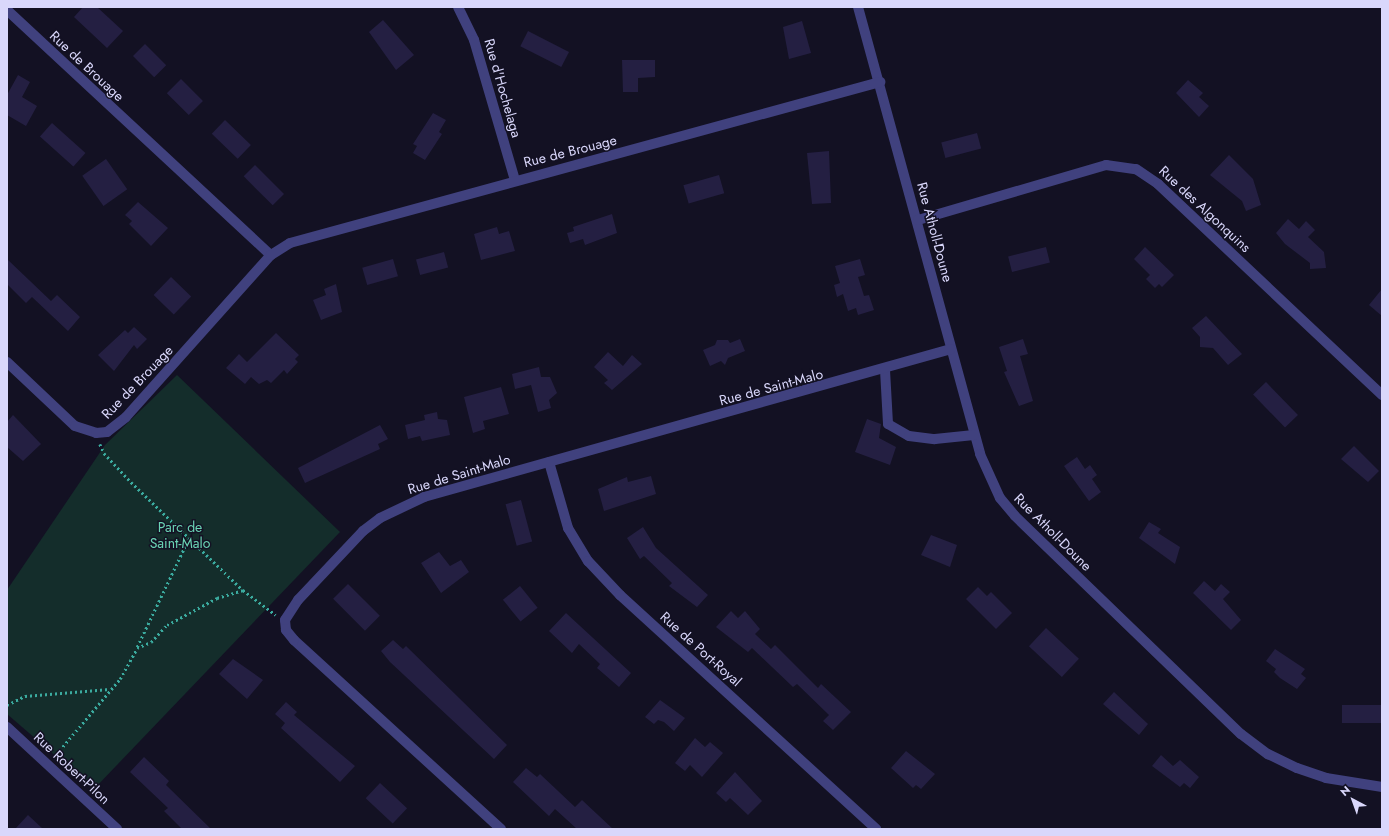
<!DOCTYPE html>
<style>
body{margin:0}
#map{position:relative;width:1389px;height:836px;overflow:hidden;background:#131123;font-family:Jost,sans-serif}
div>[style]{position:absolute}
.green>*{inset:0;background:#142d2b}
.building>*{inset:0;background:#241f42;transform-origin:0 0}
.path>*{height:2.5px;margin-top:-1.25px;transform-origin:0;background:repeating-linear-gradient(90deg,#3bab9f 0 2px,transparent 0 5px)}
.minor>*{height:10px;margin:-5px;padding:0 5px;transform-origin:5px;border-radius:5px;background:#40417e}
span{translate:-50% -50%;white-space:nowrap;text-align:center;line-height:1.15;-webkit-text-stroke:3px #131123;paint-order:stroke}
.street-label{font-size:14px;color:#d9d7fb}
.park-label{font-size:14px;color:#6ad4b5}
.frame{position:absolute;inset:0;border:8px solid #d9d7fb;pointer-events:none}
.north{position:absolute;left:1333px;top:780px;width:40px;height:40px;-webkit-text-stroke:3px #131123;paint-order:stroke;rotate:319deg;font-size:11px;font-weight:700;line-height:16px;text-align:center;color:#d9d7fb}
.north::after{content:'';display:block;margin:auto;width:14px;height:18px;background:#d9d7fb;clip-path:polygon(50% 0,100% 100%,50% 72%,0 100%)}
</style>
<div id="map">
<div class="green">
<i style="clip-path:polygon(177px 375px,340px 532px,94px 789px,7px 714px,7px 590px,105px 445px)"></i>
</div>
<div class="building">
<i style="clip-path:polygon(83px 7px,97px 7px,123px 31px,107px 48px,74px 17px)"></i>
<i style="clip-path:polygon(383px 20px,414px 55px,396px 70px,369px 32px)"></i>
<i style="clip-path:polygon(802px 21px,811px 53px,789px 59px,783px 27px)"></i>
<i style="left:528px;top:31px;width:46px;height:17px;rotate:27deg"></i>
<i style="left:145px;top:44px;width:30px;height:17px;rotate:45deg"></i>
<i style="clip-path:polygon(622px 60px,655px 60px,655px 77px,638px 78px,638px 92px,623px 92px)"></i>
<i style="clip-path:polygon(18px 75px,30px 82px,22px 97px,37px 106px,26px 126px,7px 115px,7px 95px)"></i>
<i style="left:181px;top:79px;width:31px;height:20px;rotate:45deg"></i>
<i style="clip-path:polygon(1188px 80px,1203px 93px,1199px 97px,1209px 106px,1199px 117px,1176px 93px)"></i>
<i style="clip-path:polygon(433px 113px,446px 120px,439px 132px,442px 134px,425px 160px,413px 153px,417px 146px,413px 144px)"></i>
<i style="left:225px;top:120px;width:36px;height:19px;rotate:44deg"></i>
<i style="left:52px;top:123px;width:45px;height:18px;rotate:42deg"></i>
<i style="left:977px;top:133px;width:16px;height:37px;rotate:75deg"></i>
<i style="clip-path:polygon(829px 151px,831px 203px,812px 204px,807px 153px)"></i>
<i style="clip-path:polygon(1229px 155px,1253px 179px,1261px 205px,1246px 211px,1242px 201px,1210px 175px)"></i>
<i style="left:106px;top:159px;width:37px;height:29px;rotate:55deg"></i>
<i style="left:255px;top:165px;width:41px;height:16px;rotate:45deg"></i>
<i style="left:719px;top:175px;width:19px;height:37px;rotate:74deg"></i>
<i style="clip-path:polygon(138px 202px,168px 228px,151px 246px,129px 224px,132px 221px,125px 215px)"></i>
<i style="clip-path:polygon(612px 214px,617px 233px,585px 245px,583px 239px,570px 243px,567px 233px,574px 231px,573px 227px)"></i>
<i style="clip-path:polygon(1288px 219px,1299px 229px,1306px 221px,1315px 230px,1308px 237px,1324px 252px,1326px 268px,1310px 269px,1310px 263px,1285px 244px,1276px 233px)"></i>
<i style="clip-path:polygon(497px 227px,499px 234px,509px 231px,515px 251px,481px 260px,474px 234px)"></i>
<i style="left:1046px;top:247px;width:16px;height:39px;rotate:76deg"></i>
<i style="clip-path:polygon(1145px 247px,1174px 275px,1162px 287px,1159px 284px,1155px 288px,1146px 279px,1150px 275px,1134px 259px)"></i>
<i style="left:444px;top:252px;width:16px;height:29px;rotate:75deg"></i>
<i style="clip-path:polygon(7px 259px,51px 301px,57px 295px,80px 317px,68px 331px,32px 297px,26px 303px,7px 284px)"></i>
<i style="left:393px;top:259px;width:18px;height:32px;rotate:74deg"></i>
<i style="clip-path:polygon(860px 259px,865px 275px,858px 277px,864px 296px,869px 295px,874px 310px,858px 315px,856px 308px,848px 311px,843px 294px,837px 297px,834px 285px,840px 283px,835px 266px)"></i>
<i style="left:171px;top:277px;width:28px;height:25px;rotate:44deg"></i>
<i style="clip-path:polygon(336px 284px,342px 312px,321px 320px,313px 300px,326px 295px,324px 289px)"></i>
<i style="clip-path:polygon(1382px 289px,1382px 316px,1369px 305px)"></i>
<i style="clip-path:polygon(1206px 316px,1242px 354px,1228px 365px,1213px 348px,1200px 347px,1200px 337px,1192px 328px)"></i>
<i style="clip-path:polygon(134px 327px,147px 339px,137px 349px,134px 345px,114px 371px,98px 355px,125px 330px,128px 333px)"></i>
<i style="clip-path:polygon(276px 333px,299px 355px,295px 359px,298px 362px,287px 374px,284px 370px,271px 383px,267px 380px,259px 384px,251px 377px,245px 384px,226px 368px,239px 354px,247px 362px)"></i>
<i style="clip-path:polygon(740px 339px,745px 351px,728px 358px,725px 365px,721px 361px,710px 366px,703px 350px,715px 345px,717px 340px,728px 340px,730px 343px)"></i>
<i style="clip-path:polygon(1023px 339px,1028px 354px,1020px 356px,1033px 401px,1019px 406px,1004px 372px,1007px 371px,999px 347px)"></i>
<i style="clip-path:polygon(608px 352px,623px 366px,632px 355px,642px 364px,612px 390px,604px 383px,608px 380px,594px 367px)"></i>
<i style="clip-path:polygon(539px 367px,541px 377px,550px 377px,557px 393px,549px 400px,551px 408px,538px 412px,531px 385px,515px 389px,512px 374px)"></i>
<i style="left:1266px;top:382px;width:46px;height:18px;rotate:46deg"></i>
<i style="clip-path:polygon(501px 387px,509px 414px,483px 421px,485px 429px,473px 433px,464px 397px)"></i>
<i style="clip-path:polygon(437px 412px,438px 419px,447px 420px,450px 435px,422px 441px,420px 436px,408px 439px,405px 425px,425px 420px,424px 415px)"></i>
<i style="clip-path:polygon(13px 415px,41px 444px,23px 461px,7px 447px,7px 422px)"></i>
<i style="clip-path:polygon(867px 419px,881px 424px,879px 438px,896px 447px,890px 465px,855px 452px)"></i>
<i style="clip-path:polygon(380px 425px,388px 439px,378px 444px,380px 449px,305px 483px,298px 468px)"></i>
<i style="clip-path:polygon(1354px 446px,1379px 471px,1368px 482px,1341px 459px)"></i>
<i style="clip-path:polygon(1077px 457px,1085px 469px,1090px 465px,1097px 475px,1092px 479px,1101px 492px,1089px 501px,1064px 466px)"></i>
<i style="clip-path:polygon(651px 476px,656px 494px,604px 511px,598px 489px,627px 477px,628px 482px)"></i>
<i style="left:521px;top:500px;width:43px;height:16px;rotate:75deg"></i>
<i style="clip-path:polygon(1149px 522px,1161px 529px,1158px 533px,1180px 547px,1175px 564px,1139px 538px)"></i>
<i style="clip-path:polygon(643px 527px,656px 548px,708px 595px,697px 607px,669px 586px,672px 583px,644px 556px,640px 559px,627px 538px)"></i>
<i style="clip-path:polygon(931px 535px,957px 545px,950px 567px,921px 555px)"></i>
<i style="clip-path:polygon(439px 552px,450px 566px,461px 560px,469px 572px,441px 593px,421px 563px)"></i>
<i style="clip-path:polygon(1204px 581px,1215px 591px,1221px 584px,1230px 592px,1223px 599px,1241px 620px,1231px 630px,1193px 593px)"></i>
<i style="left:348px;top:584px;width:45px;height:21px;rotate:45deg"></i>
<i style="left:520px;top:586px;width:28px;height:22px;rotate:51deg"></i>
<i style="clip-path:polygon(978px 587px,987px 596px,991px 592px,1012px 613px,996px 629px,966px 599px)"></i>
<i style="clip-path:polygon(731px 611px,738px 618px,745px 611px,760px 629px,755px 634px,771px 649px,775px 645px,818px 688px,821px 684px,851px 712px,833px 730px,823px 721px,829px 715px,797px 684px,793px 687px,752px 648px,748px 652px,716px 627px)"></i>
<i style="clip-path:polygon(566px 613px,631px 673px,619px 687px,597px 668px,600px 664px,579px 644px,572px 653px,549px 631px)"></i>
<i style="left:1046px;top:628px;width:45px;height:25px;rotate:43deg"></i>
<i style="clip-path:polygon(393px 640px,403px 649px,406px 646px,507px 745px,494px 759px,390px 662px,381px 651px)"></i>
<i style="clip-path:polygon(1275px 649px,1305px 669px,1301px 674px,1306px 678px,1297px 689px,1280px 678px,1274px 672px,1276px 669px,1266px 661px)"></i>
<i style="clip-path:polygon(233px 659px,263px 680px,247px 699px,219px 674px)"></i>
<i style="clip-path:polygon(1114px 692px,1148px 724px,1139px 735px,1103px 704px)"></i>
<i style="clip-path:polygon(660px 700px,685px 718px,674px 731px,664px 722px,658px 720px,654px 724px,645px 717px)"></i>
<i style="clip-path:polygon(286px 702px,297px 712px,294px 715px,355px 766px,340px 782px,281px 728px,285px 723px,275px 714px)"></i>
<i style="left:1342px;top:705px;width:40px;height:18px"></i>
<i style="clip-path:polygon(695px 738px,705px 747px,710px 742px,723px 753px,702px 777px,690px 765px,685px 771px,675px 763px)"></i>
<i style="clip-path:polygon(906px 751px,935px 774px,921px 789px,916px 785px,913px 788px,891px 768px)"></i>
<i style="clip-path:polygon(1161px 755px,1173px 766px,1180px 760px,1199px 777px,1190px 788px,1184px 783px,1180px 787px,1152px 766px)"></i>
<i style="clip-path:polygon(144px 757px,169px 781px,166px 785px,211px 829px,182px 829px,164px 811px,168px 808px,130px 772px)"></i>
<i style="clip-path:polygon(526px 768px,537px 777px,540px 774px,575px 807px,582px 800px,613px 829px,577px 829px,555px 809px,549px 816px,513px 782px)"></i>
<i style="clip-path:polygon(735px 772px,762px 801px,748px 815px,730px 798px,726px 802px,716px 793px)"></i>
<i style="left:380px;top:783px;width:37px;height:21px;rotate:43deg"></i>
<i style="clip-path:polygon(28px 815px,43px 829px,15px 829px)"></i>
</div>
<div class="path">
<i style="left:100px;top:444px;width:10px;rotate:66deg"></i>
<i style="left:104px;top:453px;width:40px;rotate:47deg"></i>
<i style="left:131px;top:482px;width:156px;rotate:44deg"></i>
<i style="left:243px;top:590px;width:41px;rotate:37.1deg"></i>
<i style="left:137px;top:647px;width:121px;rotate:-64.5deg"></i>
<i style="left:7px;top:705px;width:20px;rotate:-27deg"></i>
<i style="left:25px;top:696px;width:85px;rotate:-4.7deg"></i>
<i style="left:53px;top:758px;width:104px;rotate:-49.7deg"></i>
<i style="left:120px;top:679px;width:35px;rotate:-61deg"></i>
<i style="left:137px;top:648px;width:15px;rotate:-23deg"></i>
<i style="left:151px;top:642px;width:23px;rotate:-47deg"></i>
<i style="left:167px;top:625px;width:57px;rotate:-28.4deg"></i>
<i style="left:217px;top:598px;width:27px;rotate:-17deg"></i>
</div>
<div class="minor">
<i style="left:458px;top:7px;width:37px;rotate:64deg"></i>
<i style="left:474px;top:40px;width:146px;rotate:73.7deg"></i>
<i style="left:858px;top:7px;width:463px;rotate:74.7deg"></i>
<i style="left:980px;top:454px;width:48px;rotate:65.6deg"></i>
<i style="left:1000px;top:498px;width:23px;rotate:50deg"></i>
<i style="left:1015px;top:516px;width:314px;rotate:44deg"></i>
<i style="left:1241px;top:734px;width:34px;rotate:37deg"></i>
<i style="left:1268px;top:754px;width:32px;rotate:26deg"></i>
<i style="left:1297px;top:768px;width:31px;rotate:19deg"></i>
<i style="left:1326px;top:778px;width:57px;rotate:9.1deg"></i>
<i style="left:7px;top:10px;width:360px;rotate:42.9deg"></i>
<i style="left:918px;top:220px;width:196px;rotate:-16.3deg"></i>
<i style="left:1106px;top:165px;width:30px;rotate:8deg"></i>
<i style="left:1136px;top:169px;width:27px;rotate:34deg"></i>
<i style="left:1158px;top:184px;width:308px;rotate:43.3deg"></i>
<i style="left:7px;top:362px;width:93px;rotate:43.3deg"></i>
<i style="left:75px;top:426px;width:22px;rotate:18deg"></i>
<i style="left:96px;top:433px;width:11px;rotate:-5deg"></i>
<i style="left:107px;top:432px;width:24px;rotate:-38deg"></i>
<i style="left:126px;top:417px;width:217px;rotate:-48.2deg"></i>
<i style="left:271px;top:255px;width:22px;rotate:-32deg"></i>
<i style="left:290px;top:243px;width:612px;rotate:-15.26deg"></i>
<i style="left:885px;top:370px;width:54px;rotate:86.8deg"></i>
<i style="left:888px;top:424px;width:24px;rotate:30deg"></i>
<i style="left:909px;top:436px;width:26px;rotate:7deg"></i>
<i style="left:935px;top:439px;width:39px;rotate:-6deg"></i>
<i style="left:549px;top:462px;width:69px;rotate:73.9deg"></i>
<i style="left:568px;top:528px;width:39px;rotate:59deg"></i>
<i style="left:588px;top:561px;width:47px;rotate:46.7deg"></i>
<i style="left:620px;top:595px;width:347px;rotate:42.4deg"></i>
<i style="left:7px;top:727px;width:150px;rotate:42.8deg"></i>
<i style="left:501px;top:829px;width:280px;rotate:-137.6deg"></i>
<i style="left:294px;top:640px;width:13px;rotate:-129deg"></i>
<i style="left:286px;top:630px;width:10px;rotate:-96deg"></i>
<i style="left:285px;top:620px;width:24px;rotate:-57deg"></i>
<i style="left:298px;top:600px;width:95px;rotate:-46.7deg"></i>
<i style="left:363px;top:531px;width:21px;rotate:-37deg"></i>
<i style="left:380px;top:518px;width:49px;rotate:-25.5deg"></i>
<i style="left:424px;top:497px;width:547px;rotate:-15.69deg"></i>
</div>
<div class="street-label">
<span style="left:87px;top:66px;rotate:43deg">Rue de Brouage</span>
<span style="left:503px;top:88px;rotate:74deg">Rue d'Hochelaga</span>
<span style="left:570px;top:151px;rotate:-14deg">Rue de Brouage</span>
<span style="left:1205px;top:209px;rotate:43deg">Rue des Algonquins</span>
<span style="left:935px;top:232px;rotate:75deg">Rue Atholl-Doune</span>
<span style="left:137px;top:382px;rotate:-46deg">Rue de Brouage</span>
<span style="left:771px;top:387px;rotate:-15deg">Rue de Saint-Malo</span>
<span style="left:459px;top:474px;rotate:-17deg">Rue de Saint-Malo</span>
<span style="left:1053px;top:532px;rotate:45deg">Rue Atholl-Doune</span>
<span style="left:701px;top:649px;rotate:42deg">Rue de Port-Royal</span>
<span style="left:72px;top:768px;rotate:43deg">Rue Robert-Pilon</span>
</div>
<div class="park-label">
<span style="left:180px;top:535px">Parc de<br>Saint-Malo</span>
</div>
<div class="frame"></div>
<div class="north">N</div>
</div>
